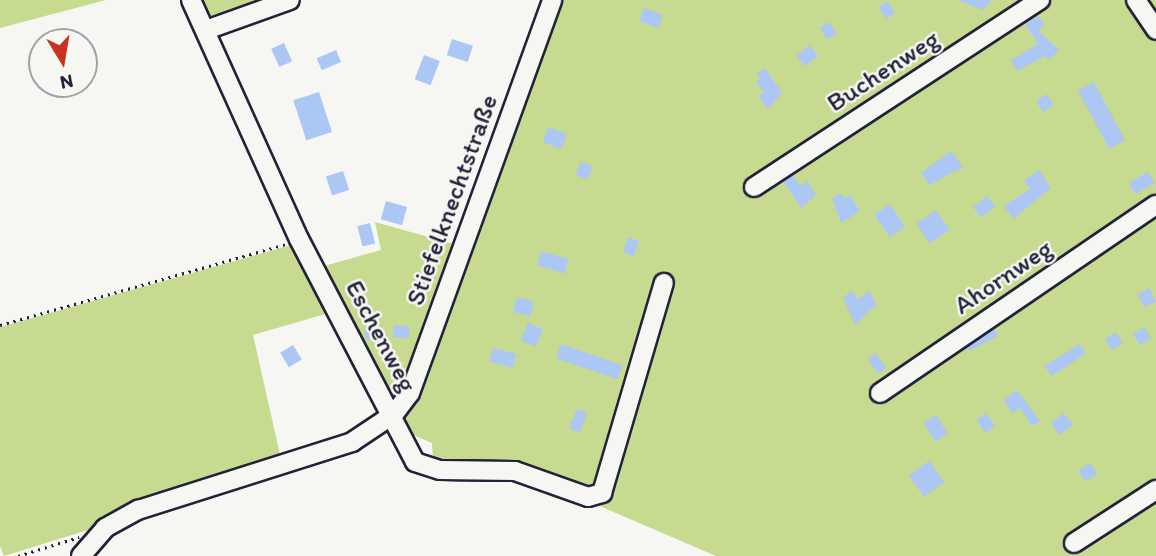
<!DOCTYPE html>
<meta charset="utf-8">
<style>
body{margin:0}
#map{position:relative;width:1156px;height:556px;overflow:hidden;background:#f6f6f2;font-family:Itim,sans-serif}
div>[style]{position:absolute}
.green>*{inset:0;background:#c6da90}
.building>*{inset:0;background:#acc7f4;transform-origin:0 0}
.path>*{height:2.5px;margin-top:-1.25px;transform-origin:0;background:repeating-linear-gradient(90deg,#22223b 0 2px,transparent 0 7px)}
.roads{filter:drop-shadow(2px 0 #22223b) drop-shadow(-2px 0 #22223b) drop-shadow(0 2px #22223b) drop-shadow(0 -2px #22223b)}
.minor>*{height:18px;margin:-9px;padding:0 9px;transform-origin:9px;border-radius:9px;background:#f6f6f2}
span{translate:-50% -50%;white-space:nowrap;text-align:center;line-height:1.15;-webkit-text-stroke:5px #f6f6f2;paint-order:stroke}
.street-label{font-size:26px;color:#22223b}
.north{position:absolute;left:28px;top:28px;width:70px;height:70px;box-sizing:border-box;background:#f6f6f2;border:2px solid #a1a1a9;border-radius:50%;rotate:169deg;font-size:19px;font-weight:700;line-height:28px;text-align:center;color:#22223b}
.north::after{content:'';display:block;margin:auto;width:24px;height:32px;background:#c8321e;clip-path:polygon(50% 0,100% 100%,50% 72%,0 100%)}
</style>
<div id="map">
<div class="green">
<i style="clip-path:polygon(0 0,106px 0,0 28px)"></i>
<i style="clip-path:polygon(202px 0,257px 0,210px 16px)"></i>
<i style="clip-path:polygon(559px 0,1156px 0,1156px 556px,716px 556px,588px 501px,502px 478px,434px 477px,432px 443px,404px 431px,317px 268px,381px 250px,375px 222px,471px 249px)"></i>
<i style="clip-path:polygon(295px 244px,332px 312px,253px 335px,281px 459px,104px 525px,4px 556px,0 546px,0 327px)"></i>
</div>
<div class="building">
<i style="clip-path:polygon(958px 0,992px 0,983px 10px)"></i>
<i style="left:887px;top:1px;width:14px;height:11px;rotate:54deg"></i>
<i style="left:644px;top:8px;width:20px;height:14px;rotate:20deg"></i>
<i style="clip-path:polygon(1038px 16px,1045px 26px,1038px 30px,1059px 50px,1049px 60px,1045px 56px,1017px 71px,1011px 60px,1038px 44px,1025px 24px)"></i>
<i style="left:829px;top:22px;width:14px;height:11px;rotate:56deg"></i>
<i style="left:452px;top:39px;width:22px;height:17px;rotate:18deg"></i>
<i style="left:284px;top:43px;width:20px;height:14px;rotate:66deg"></i>
<i style="left:810px;top:45px;width:14px;height:17px;rotate:54deg"></i>
<i style="left:336px;top:50px;width:13px;height:21px;rotate:67deg"></i>
<i style="left:424px;top:55px;width:17px;height:26px;rotate:21deg"></i>
<i style="clip-path:polygon(765px 68px,782px 93px,768px 109px,758px 96px,764px 92px,756px 82px,760px 79px,756px 74px)"></i>
<i style="left:1094px;top:82px;width:66px;height:18px;rotate:62deg"></i>
<i style="left:319px;top:92px;width:42px;height:27px;rotate:72deg"></i>
<i style="left:1047px;top:94px;width:13px;height:13px;rotate:58deg"></i>
<i style="left:548px;top:127px;width:20px;height:16px;rotate:20deg"></i>
<i style="clip-path:polygon(951px 151px,963px 167px,929px 185px,921px 173px)"></i>
<i style="left:580px;top:162px;width:13px;height:14px;rotate:18deg"></i>
<i style="clip-path:polygon(1039px 170px,1051px 188px,1013px 219px,1004px 206px,1030px 189px,1024px 180px)"></i>
<i style="left:343px;top:171px;width:20px;height:18px;rotate:72deg"></i>
<i style="left:1148px;top:172px;width:13px;height:22px;rotate:61deg"></i>
<i style="clip-path:polygon(793px 175px,800px 186px,807px 181px,816px 195px,801px 208px,783px 181px)"></i>
<i style="clip-path:polygon(841px 193px,844px 198px,850px 195px,860px 211px,841px 223px,832px 199px)"></i>
<i style="left:987px;top:196px;width:13px;height:18px;rotate:51deg"></i>
<i style="left:386px;top:201px;width:22px;height:19px;rotate:16deg"></i>
<i style="left:890px;top:204px;width:27px;height:19px;rotate:56deg"></i>
<i style="left:936px;top:210px;width:24px;height:24px;rotate:55deg"></i>
<i style="left:370px;top:223px;width:21px;height:13px;rotate:76deg"></i>
<i style="left:628px;top:237px;width:12px;height:16px;rotate:20deg"></i>
<i style="left:541px;top:251px;width:29px;height:15px;rotate:16deg"></i>
<i style="left:1149px;top:288px;width:15px;height:13px;rotate:62deg"></i>
<i style="clip-path:polygon(852px 291px,858px 299px,869px 291px,877px 304px,855px 325px,843px 297px)"></i>
<i style="left:517px;top:297px;width:18px;height:15px;rotate:16deg"></i>
<i style="left:528px;top:323px;width:16px;height:19px;rotate:22deg"></i>
<i style="left:376px;top:325px;width:13px;height:12px;rotate:81deg"></i>
<i style="left:394px;top:325px;width:16px;height:12px;rotate:7deg"></i>
<i style="left:1144px;top:327px;width:13px;height:13px;rotate:58deg"></i>
<i style="clip-path:polygon(994px 329px,998px 336px,969px 351px,966px 348px)"></i>
<i style="left:1116px;top:332px;width:13px;height:13px;rotate:58deg"></i>
<i style="left:561px;top:344px;width:65px;height:15px;rotate:19deg"></i>
<i style="clip-path:polygon(1080px 344px,1086px 353px,1052px 376px,1044px 366px)"></i>
<i style="left:293px;top:345px;width:17px;height:15px;rotate:59deg"></i>
<i style="left:493px;top:348px;width:24px;height:14px;rotate:15deg"></i>
<i style="left:876px;top:353px;width:18px;height:10px;rotate:56deg"></i>
<i style="clip-path:polygon(1017px 390px,1040px 421px,1032px 426px,1020px 408px,1013px 413px,1003px 400px)"></i>
<i style="left:577px;top:409px;width:11px;height:21px;rotate:22deg"></i>
<i style="left:986px;top:413px;width:16px;height:12px;rotate:55deg"></i>
<i style="left:1064px;top:413px;width:15px;height:17px;rotate:53deg"></i>
<i style="left:936px;top:415px;width:22px;height:15px;rotate:58deg"></i>
<i style="left:929px;top:461px;width:26px;height:25px;rotate:54deg"></i>
<i style="left:1090px;top:463px;width:13px;height:14px;rotate:58deg"></i>
</div>
<div class="path">
<i style="left:0;top:325px;width:297px;rotate:-15.8deg"></i>
<i style="left:18px;top:556px;width:64px;rotate:-17.3deg"></i>
</div>
<div class="roads">
<div class="minor">
<i style="left:191px;top:0;width:262px;rotate:65.7deg"></i>
<i style="left:299px;top:239px;width:251px;rotate:62.5deg"></i>
<i style="left:415px;top:462px;width:26px;rotate:18deg"></i>
<i style="left:440px;top:470px;width:75px;rotate:0.8deg"></i>
<i style="left:515px;top:471px;width:77px;rotate:19.6deg"></i>
<i style="left:588px;top:497px;width:15px;rotate:-16deg"></i>
<i style="left:602px;top:493px;width:219px;rotate:-73.6deg"></i>
<i style="left:1136px;top:0;width:36px;rotate:56deg"></i>
<i style="left:206px;top:30px;width:89px;rotate:-19.7deg"></i>
<i style="left:754px;top:187px;width:342px;rotate:-33.2deg"></i>
<i style="left:880px;top:393px;width:334px;rotate:-34.3deg"></i>
<i style="left:1074px;top:543px;width:98px;rotate:-32.9deg"></i>
<i style="left:81px;top:556px;width:37px;rotate:-49deg"></i>
<i style="left:105px;top:528px;width:38px;rotate:-29deg"></i>
<i style="left:138px;top:510px;width:225px;rotate:-17.6deg"></i>
<i style="left:352px;top:442px;width:50px;rotate:-33.7deg"></i>
<i style="left:394px;top:414px;width:26px;rotate:-53deg"></i>
<i style="left:410px;top:393px;width:418px;rotate:-70.1deg"></i>
</div>
</div>
<div class="street-label">
<span style="left:883px;top:71px;rotate:-33deg">Buchenweg</span>
<span style="left:452px;top:200px;rotate:-70deg">Stiefelknechtstraße</span>
<span style="left:1003px;top:277px;rotate:-34deg">Ahornweg</span>
<span style="left:381px;top:336px;rotate:62deg">Eschenweg</span>
</div>
<div class="north">N</div>
</div>
